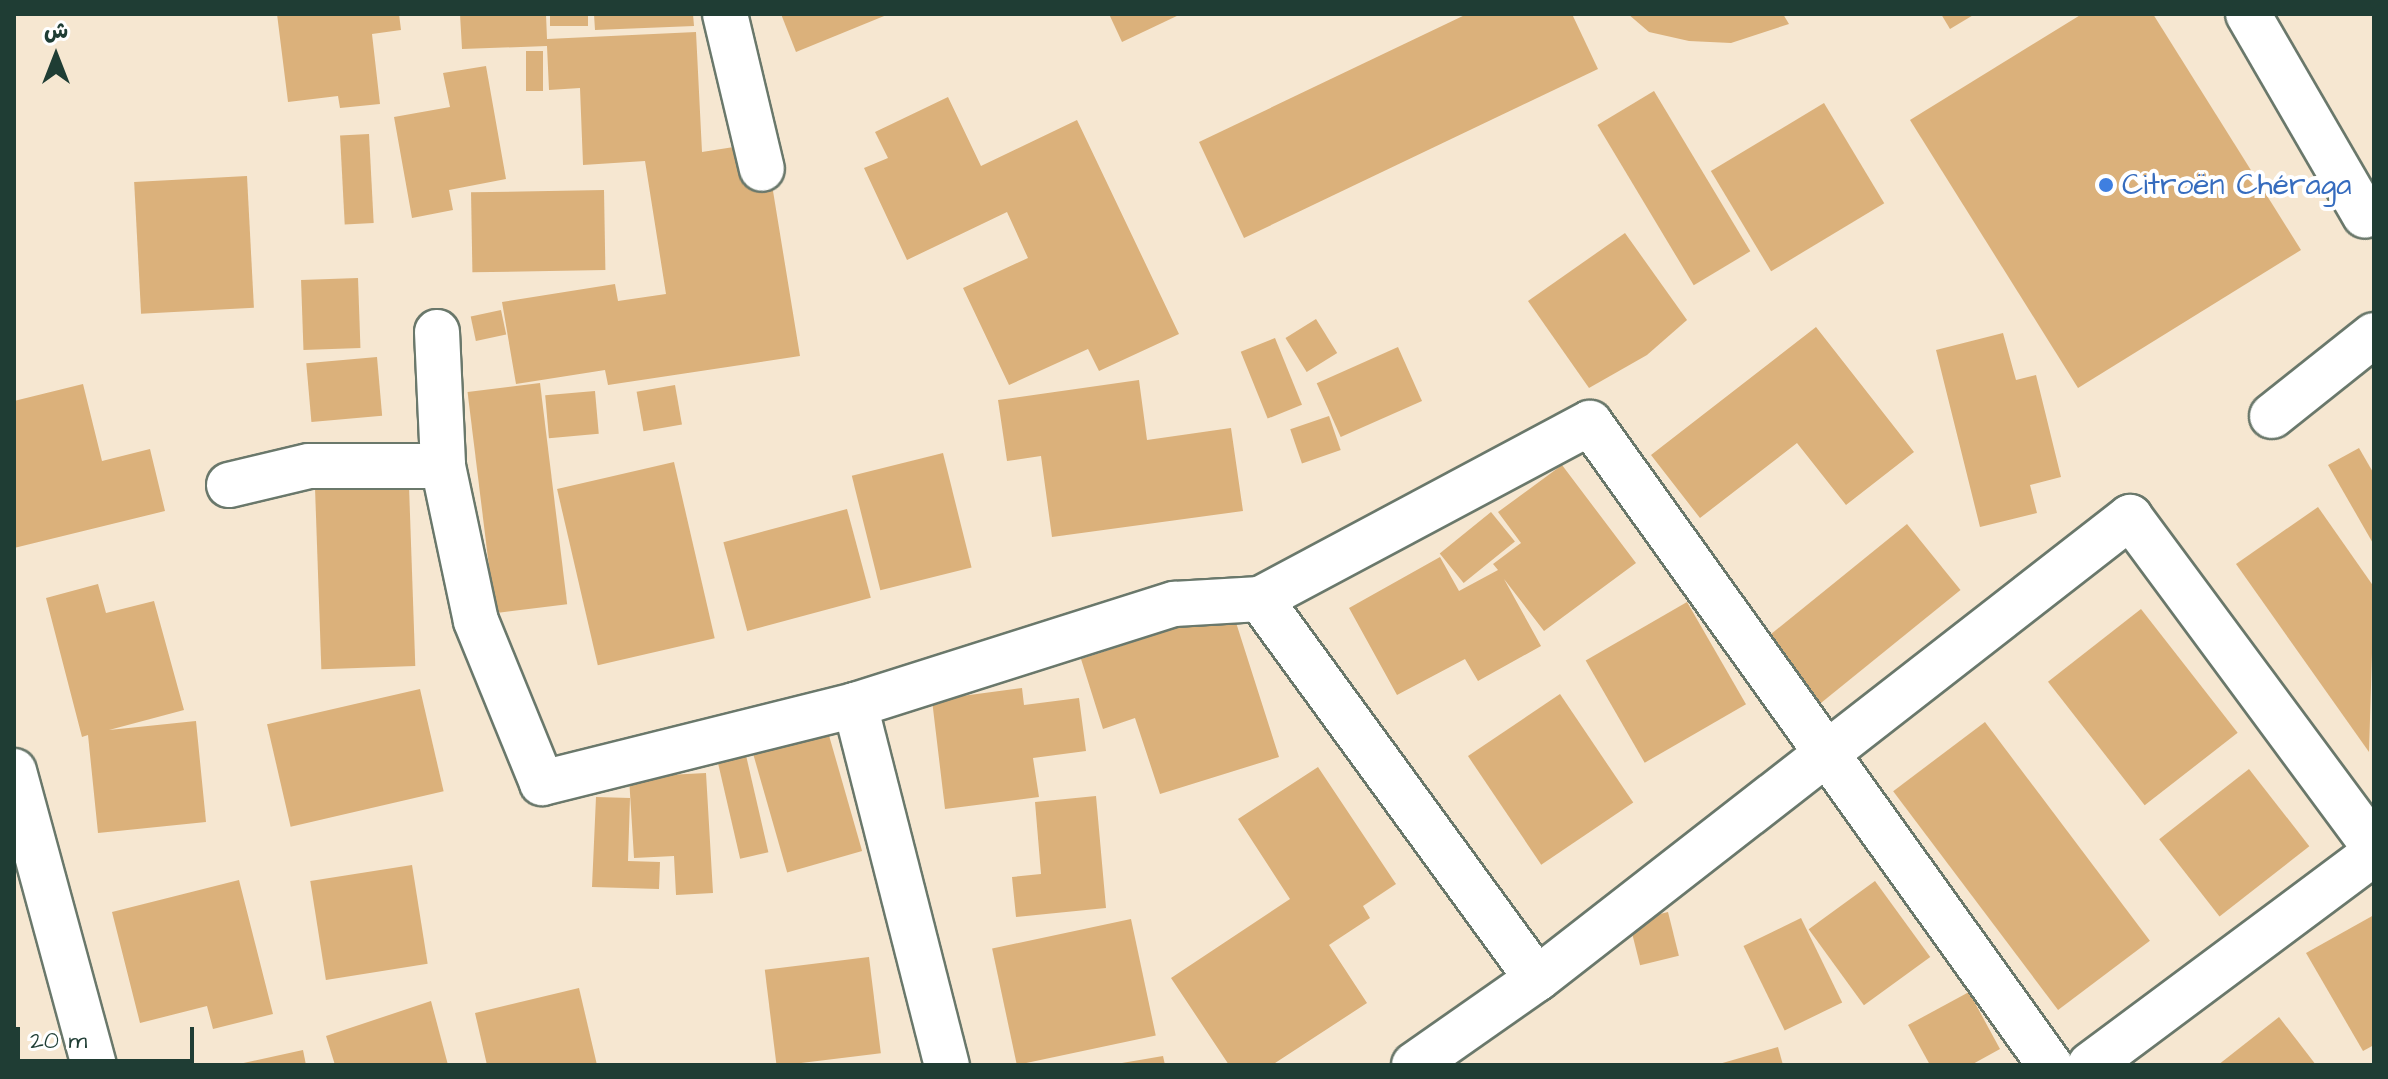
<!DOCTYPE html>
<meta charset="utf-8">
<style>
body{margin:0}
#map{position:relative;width:2388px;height:1079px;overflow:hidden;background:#f6e7d1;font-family:"Architects Daughter","Playpen Sans Arabic",sans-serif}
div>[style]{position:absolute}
.building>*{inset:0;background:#dbb17b;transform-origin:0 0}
.roads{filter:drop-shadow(2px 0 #6a786b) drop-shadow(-2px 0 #6a786b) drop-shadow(0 2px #6a786b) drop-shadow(0 -2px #6a786b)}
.minor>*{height:44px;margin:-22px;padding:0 22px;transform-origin:22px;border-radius:22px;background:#fff}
.dots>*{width:22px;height:22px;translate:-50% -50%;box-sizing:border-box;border:4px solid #fff;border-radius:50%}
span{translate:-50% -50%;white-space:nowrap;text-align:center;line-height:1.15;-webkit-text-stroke:8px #fff;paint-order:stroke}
.shop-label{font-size:30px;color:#366cbe}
.left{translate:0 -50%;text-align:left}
.frame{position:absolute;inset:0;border:16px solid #1f3d34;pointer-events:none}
.north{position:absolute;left:16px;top:16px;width:80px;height:80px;-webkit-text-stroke:6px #fff;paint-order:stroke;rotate:0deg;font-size:22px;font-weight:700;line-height:32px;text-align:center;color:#1f3d34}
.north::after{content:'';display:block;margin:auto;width:28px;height:36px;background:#1f3d34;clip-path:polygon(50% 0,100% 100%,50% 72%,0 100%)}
.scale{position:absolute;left:16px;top:1027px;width:178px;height:36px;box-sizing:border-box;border:4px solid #1f3d34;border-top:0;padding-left:10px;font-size:24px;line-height:28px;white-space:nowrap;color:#1f3d34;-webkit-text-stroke:6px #fff;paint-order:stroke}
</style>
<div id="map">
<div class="building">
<i style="clip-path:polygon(277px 14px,399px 14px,401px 30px,372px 34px,380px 104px,340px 108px,338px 96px,288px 102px)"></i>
<i style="clip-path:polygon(460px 14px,546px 14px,547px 39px,696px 32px,702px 152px,765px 142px,800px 356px,608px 385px,605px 370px,516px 384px,502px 302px,615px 284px,618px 301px,666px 294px,645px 161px,583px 165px,580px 88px,549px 90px,547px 46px,462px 49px)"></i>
<i style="left:550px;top:14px;width:38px;height:12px"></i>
<i style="clip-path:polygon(594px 14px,693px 14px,694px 26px,595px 30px)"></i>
<i style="clip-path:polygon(781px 14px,889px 14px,796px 52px)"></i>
<i style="clip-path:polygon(1109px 14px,1181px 14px,1122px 42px)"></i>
<i style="clip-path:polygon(1467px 14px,1572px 14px,1598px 69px,1244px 238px,1199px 142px)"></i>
<i style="clip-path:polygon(1628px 14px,1783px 14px,1789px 24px,1731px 43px,1689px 41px,1649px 32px)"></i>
<i style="clip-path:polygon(1941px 14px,1975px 14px,1950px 29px)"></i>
<i style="clip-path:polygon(2082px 14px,2153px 14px,2301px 250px,2078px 388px,1910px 120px)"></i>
<i style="left:526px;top:51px;width:17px;height:40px"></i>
<i style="clip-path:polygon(486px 66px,506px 179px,449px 190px,453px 210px,412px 218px,394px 117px,450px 107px,443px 73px)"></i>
<i style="left:1654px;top:91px;width:187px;height:66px;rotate:59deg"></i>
<i style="clip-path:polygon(948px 97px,981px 166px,1077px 120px,1179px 334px,1099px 371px,1088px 349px,1009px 385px,963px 288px,1028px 258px,1007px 212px,907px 260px,864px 168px,888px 158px,875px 132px)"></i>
<i style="left:1824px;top:103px;width:117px;height:132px;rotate:59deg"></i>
<i style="left:369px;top:134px;width:89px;height:29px;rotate:87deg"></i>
<i style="left:247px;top:176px;width:132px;height:113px;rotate:87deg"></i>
<i style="left:604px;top:190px;width:80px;height:133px;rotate:89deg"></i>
<i style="clip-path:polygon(1625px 233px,1687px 320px,1647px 355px,1589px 388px,1528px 301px)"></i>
<i style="left:358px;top:278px;width:70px;height:57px;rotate:88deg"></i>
<i style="left:501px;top:310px;width:25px;height:31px;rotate:78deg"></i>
<i style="left:1316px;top:319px;width:40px;height:36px;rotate:58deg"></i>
<i style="clip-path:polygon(1816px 327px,1914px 452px,1846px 505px,1797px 443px,1700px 518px,1651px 455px)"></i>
<i style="clip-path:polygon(2003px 333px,2016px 380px,2036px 375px,2061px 477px,2030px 485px,2037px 513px,1980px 527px,1936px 350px)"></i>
<i style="left:1275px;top:338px;width:72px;height:37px;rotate:68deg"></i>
<i style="left:1398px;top:347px;width:59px;height:89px;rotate:66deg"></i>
<i style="left:377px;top:357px;width:59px;height:71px;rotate:85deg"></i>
<i style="clip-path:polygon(1139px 380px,1147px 440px,1231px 428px,1243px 511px,1052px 537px,1041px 456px,1007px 461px,998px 400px)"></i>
<i style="left:540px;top:383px;width:223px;height:73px;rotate:83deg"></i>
<i style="clip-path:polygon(83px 384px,102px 461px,150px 449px,165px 511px,14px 548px,14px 401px)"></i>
<i style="left:675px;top:385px;width:40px;height:39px;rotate:80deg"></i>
<i style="left:595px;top:391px;width:43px;height:50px;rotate:85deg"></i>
<i style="left:1329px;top:416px;width:36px;height:41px;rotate:71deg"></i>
<i style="clip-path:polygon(2359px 448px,2374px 474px,2374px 545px,2328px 465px)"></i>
<i style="left:943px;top:453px;width:118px;height:94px;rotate:76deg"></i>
<i style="left:674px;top:462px;width:181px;height:120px;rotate:77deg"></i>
<i style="clip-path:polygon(1562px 465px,1636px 563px,1544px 631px,1504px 579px,1541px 646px,1478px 681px,1465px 659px,1397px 695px,1349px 608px,1440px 557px,1459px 591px,1498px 570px,1493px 564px,1521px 543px,1498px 512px)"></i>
<i style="left:409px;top:486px;width:180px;height:94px;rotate:88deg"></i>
<i style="clip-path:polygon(2318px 507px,2374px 587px,2369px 752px,2236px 564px)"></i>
<i style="left:847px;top:509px;width:92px;height:128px;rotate:75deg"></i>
<i style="left:1491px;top:512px;width:38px;height:66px;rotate:51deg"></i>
<i style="left:1907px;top:524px;width:85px;height:180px;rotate:51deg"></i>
<i style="clip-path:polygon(98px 584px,106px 613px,154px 601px,184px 710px,109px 730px,196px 721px,206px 822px,98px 833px,88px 735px,82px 737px,46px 598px)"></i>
<i style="left:1687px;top:602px;width:118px;height:117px;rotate:60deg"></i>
<i style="left:2141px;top:609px;width:157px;height:118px;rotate:52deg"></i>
<i style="clip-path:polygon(1232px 610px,1279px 757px,1160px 794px,1135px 718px,1103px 729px,1081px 659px)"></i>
<i style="clip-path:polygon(1022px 688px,1024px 705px,1079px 698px,1086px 751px,1033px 758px,1039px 797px,945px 809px,932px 700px)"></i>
<i style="left:420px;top:689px;width:105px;height:157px;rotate:77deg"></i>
<i style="left:1560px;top:694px;width:131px;height:111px;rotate:56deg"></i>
<i style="left:1985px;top:722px;width:274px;height:115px;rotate:53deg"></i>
<i style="left:826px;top:725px;width:131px;height:78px;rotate:74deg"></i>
<i style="left:745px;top:751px;width:104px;height:29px;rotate:77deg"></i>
<i style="clip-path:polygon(1318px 767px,1396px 884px,1363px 906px,1370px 918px,1329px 945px,1367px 1003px,1272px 1065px,1229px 1065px,1171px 978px,1290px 899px,1238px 819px)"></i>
<i style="left:2249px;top:769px;width:98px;height:114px;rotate:52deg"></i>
<i style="clip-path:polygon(706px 773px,713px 893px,676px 895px,674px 856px,634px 858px,629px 777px)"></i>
<i style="clip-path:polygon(1096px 796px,1106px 908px,1016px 917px,1012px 877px,1041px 874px,1035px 802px)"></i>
<i style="clip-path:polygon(596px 797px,630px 798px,628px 861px,660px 862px,659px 889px,592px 887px)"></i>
<i style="left:412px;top:865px;width:100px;height:103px;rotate:81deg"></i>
<i style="clip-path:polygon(239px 880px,273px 1014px,213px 1029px,207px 1006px,140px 1023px,112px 912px)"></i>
<i style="left:1875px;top:881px;width:94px;height:82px;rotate:54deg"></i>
<i style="left:1668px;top:912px;width:45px;height:40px;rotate:76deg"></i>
<i style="clip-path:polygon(2374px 915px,2374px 1045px,2363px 1051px,2306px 953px)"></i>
<i style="left:1801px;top:918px;width:94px;height:64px;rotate:64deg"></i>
<i style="left:1131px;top:919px;width:119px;height:142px;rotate:78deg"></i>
<i style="left:869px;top:957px;width:97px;height:105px;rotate:83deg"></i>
<i style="clip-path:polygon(579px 988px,597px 1065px,487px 1065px,475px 1013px)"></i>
<i style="clip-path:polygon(1969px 992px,2000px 1049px,1971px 1065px,1930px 1065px,1908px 1025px)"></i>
<i style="clip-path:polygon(431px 1001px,448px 1065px,335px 1065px,326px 1036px)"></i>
<i style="clip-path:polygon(2279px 1017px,2316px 1065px,2218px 1065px)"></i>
<i style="clip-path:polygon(1778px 1047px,1783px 1065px,1719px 1065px,1719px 1064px)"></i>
<i style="clip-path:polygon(303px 1050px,306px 1065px,239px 1065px,239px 1064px)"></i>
<i style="clip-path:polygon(1163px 1056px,1165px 1065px,1122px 1065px,1122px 1063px)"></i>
</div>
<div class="roads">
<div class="minor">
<i style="left:725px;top:14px;width:159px;rotate:76.6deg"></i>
<i style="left:2248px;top:14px;width:233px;rotate:59.9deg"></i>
<i style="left:437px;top:332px;width:134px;rotate:87.4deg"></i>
<i style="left:443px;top:466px;width:158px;rotate:78deg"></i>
<i style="left:476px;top:621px;width:175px;rotate:67.8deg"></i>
<i style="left:542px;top:783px;width:323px;rotate:-14deg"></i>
<i style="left:855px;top:705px;width:372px;rotate:75.7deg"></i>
<i style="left:2272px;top:416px;width:130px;rotate:-38.5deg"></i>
<i style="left:229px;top:485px;width:82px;rotate:-13.4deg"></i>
<i style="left:309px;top:466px;width:134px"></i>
<i style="left:1260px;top:599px;width:470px;rotate:53.9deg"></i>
<i style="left:855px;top:705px;width:335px;rotate:-17.6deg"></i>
<i style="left:1174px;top:604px;width:86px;rotate:-3.3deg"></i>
<i style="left:1260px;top:599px;width:374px;rotate:-28.1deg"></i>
<i style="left:1590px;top:423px;width:790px;rotate:54.38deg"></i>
<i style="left:14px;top:771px;width:305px;rotate:74.8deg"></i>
<i style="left:1414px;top:1065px;width:150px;rotate:-35deg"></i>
<i style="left:1537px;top:979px;width:752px;rotate:-37.92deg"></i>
<i style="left:2130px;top:517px;width:410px;rotate:53.5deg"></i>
<i style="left:2090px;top:1065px;width:354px;rotate:-36.7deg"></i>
</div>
</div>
<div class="dots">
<i style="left:2106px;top:185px;background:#3f7fe0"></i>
</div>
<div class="shop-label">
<span class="left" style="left:2122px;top:185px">Citroën Chéraga</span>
</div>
<div class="frame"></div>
<div class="north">ش</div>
<div class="scale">20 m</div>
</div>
